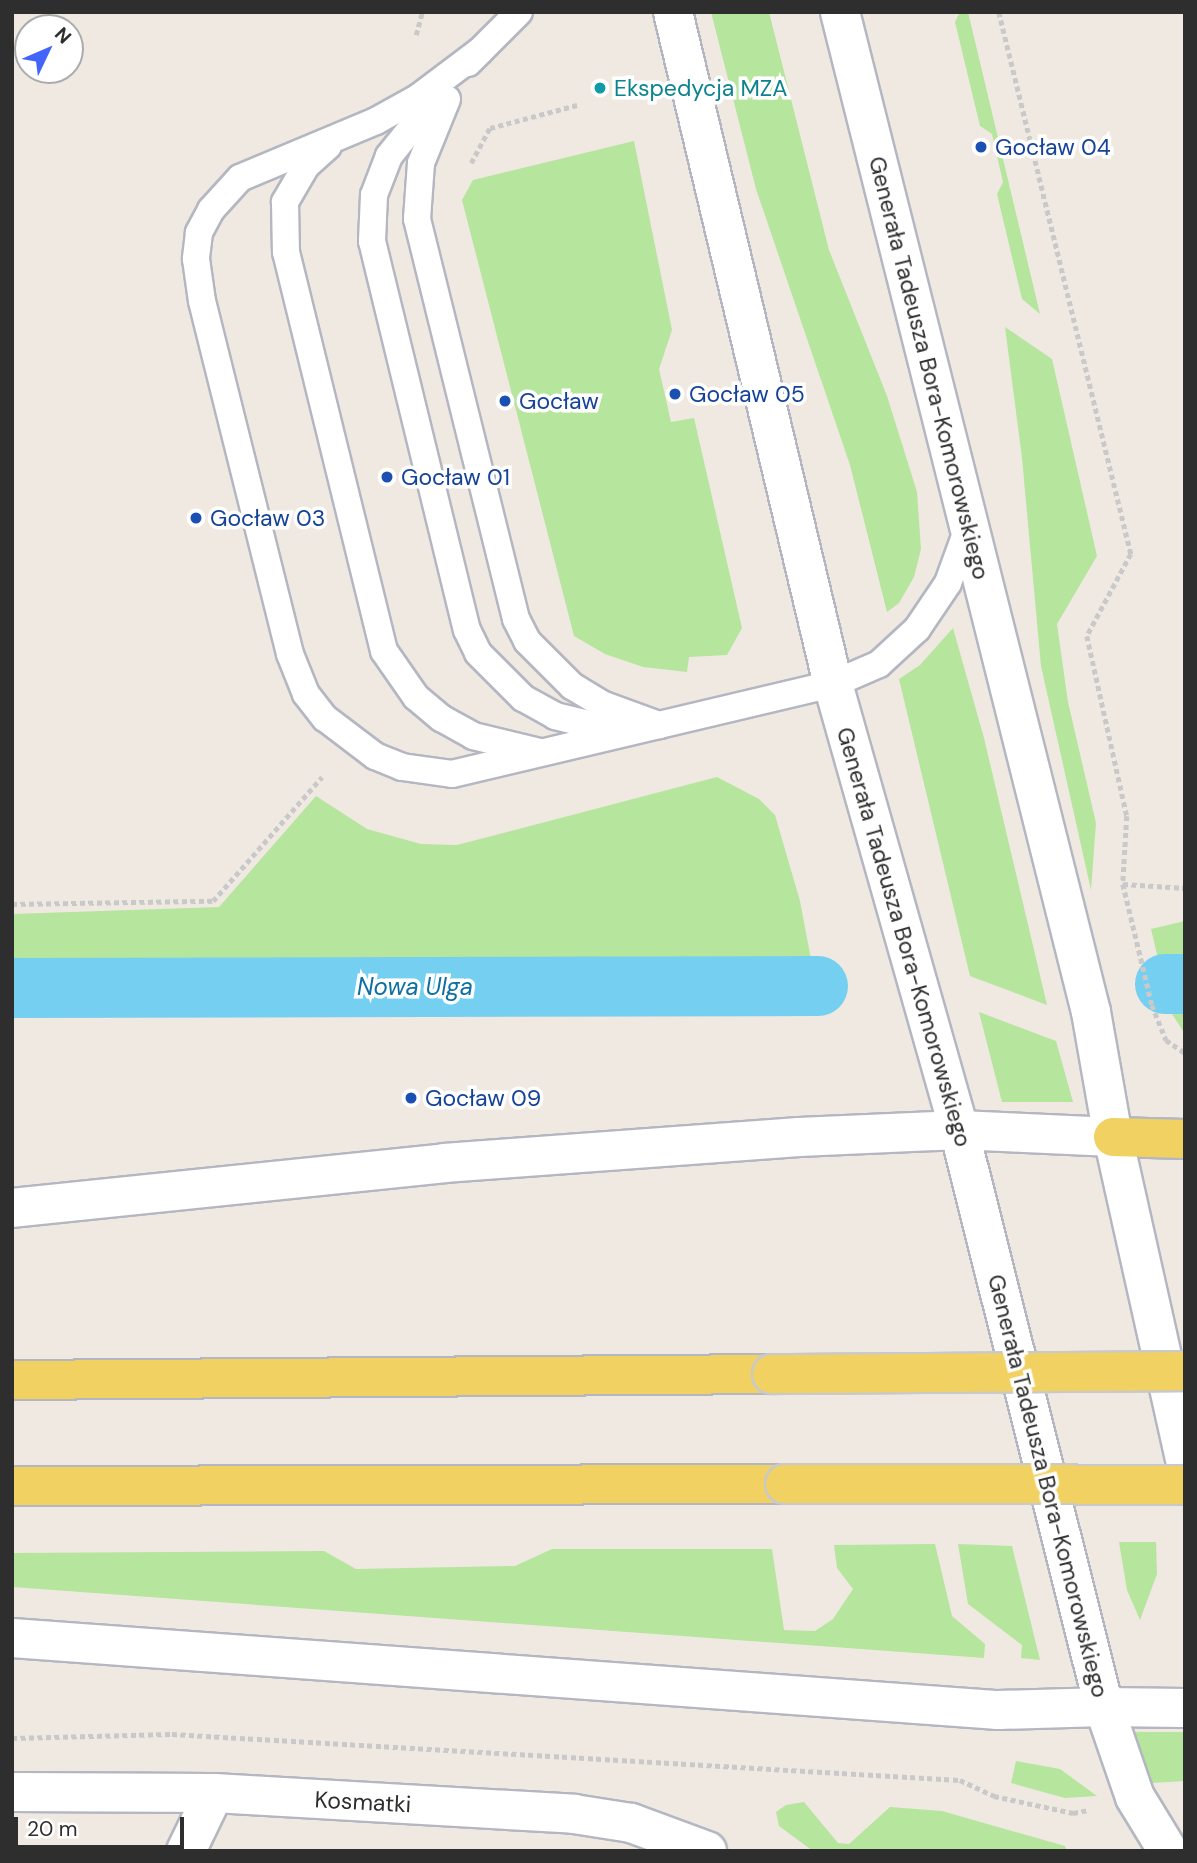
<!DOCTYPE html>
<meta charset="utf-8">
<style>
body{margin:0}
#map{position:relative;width:1197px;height:1863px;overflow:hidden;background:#efe9e1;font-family:"DM Sans",sans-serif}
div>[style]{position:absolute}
.green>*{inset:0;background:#b6e59e}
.canal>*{height:60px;margin:-30px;padding:0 30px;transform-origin:30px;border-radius:30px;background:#75cff0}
.path>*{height:4.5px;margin-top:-2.25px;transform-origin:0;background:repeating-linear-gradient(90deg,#c9c9c9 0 5px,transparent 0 8.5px)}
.roads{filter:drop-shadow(2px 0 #b4b7c1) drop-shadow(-2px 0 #b4b7c1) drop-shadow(0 2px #b4b7c1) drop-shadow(0 -2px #b4b7c1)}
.service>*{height:26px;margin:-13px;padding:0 13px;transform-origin:13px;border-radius:13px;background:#fff}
.minor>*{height:38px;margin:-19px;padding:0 19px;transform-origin:19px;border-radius:19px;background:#fff}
.tertiary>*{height:38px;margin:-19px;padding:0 19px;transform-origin:19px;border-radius:19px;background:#fff}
.secondary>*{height:38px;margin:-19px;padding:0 19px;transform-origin:19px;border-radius:19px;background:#fff}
.primary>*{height:38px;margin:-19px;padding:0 19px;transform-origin:19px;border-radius:19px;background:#f2d163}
.bridges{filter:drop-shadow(2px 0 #c9c9c9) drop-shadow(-2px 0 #c9c9c9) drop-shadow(0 2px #c9c9c9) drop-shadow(0 -2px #c9c9c9)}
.primary-bridge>*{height:38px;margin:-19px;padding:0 19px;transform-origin:19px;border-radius:19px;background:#f2d163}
.dots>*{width:19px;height:19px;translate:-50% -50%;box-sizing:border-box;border:4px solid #fff;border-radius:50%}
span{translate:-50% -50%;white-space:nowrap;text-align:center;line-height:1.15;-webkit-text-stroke:7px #fff;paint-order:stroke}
.culture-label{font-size:23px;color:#0d838f}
.left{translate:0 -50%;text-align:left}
.transit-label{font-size:23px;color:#164399}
.street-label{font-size:23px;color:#2e2e2e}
.water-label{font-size:24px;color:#0d6fa3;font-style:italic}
.frame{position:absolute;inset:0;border:14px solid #2e2e2e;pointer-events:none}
.north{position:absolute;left:14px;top:14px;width:70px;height:70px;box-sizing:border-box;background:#fff;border:2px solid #ababab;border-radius:50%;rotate:46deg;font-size:19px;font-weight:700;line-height:28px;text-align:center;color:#2e2e2e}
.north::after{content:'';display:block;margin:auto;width:24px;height:32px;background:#4264fb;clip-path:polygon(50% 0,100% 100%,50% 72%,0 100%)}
.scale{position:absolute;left:14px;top:1817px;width:170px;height:32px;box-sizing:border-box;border:4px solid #2e2e2e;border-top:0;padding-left:9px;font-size:21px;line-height:24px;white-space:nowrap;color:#2e2e2e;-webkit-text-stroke:5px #fff;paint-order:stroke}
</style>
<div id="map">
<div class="green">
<i style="clip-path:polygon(711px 12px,769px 12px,829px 250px,887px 396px,917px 492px,921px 549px,914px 577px,899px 603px,887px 612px,850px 465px,756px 189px)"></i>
<i style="clip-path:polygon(960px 12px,968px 12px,1040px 314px,1022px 299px,997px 194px,1003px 182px,992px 134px,980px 126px,955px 22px)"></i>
<i style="clip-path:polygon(634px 141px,672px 330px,659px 369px,671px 422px,694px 418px,742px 628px,727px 655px,689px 657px,687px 672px,643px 667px,605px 654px,574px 636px,462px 200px,473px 180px)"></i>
<i style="clip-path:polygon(1005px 327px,1052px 359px,1097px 556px,1057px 624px,1068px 702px,1096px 823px,1091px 890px,1041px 666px,1022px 458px)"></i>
<i style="clip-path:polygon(953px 628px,984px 738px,1047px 1005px,970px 976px,899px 679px,920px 665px)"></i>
<i style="clip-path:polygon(717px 777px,759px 799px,775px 815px,800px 901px,813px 970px,12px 974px,12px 914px,219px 907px,316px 796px,367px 829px,421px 844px,457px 845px)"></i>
<i style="clip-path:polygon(1185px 921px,1185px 967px,1160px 967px,1151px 929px)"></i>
<i style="clip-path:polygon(1169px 999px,1185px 999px,1185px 1034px,1172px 1014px)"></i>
<i style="clip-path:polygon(979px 1012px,1056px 1041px,1073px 1102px,1002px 1102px)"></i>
<i style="clip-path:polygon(1119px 1542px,1156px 1542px,1157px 1574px,1140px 1620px,1127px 1590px)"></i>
<i style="clip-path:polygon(935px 1544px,952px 1616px,985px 1644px,984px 1658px,12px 1587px,12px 1553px,324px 1551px,356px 1569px,515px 1566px,552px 1549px,772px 1549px,784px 1630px,815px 1631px,833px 1619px,853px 1589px,837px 1568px,834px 1545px)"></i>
<i style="clip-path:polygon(958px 1544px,1012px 1546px,1040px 1660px,1021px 1658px,1022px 1645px,968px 1604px)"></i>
<i style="clip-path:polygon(1131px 1732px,1185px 1732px,1185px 1781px,1152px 1783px)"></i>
<i style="clip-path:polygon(1016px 1761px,1060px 1769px,1097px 1796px,1065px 1798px,1011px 1783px)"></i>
<i style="clip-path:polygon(804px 1802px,838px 1843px,849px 1844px,890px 1807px,942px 1811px,1065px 1846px,1067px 1851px,813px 1851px,779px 1826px,776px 1812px,786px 1805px)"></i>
</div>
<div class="canal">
<i style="left:1165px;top:984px;width:20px"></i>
<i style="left:12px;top:988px;width:806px;rotate:-0.14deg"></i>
</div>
<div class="path">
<i style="left:999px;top:12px;width:558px;rotate:76.31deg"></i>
<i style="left:1131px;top:554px;width:93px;rotate:118.2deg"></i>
<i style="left:1087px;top:636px;width:184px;rotate:77.5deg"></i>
<i style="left:1127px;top:816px;width:68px;rotate:93.4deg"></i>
<i style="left:1123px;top:884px;width:124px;rotate:76.5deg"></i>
<i style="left:1152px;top:1005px;width:38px;rotate:68deg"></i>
<i style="left:1166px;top:1040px;width:23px;rotate:34deg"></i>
<i style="left:416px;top:35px;width:24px;rotate:-75deg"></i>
<i style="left:471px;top:163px;width:40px;rotate:-62deg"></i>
<i style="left:490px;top:128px;width:90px;rotate:-14.8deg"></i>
<i style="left:1123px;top:884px;width:62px;rotate:3.7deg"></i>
<i style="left:12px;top:904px;width:201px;rotate:-0.9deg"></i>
<i style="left:213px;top:901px;width:165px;rotate:-48.7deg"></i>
<i style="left:12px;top:1738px;width:160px;rotate:-1.4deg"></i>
<i style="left:172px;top:1734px;width:789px;rotate:3.34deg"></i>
<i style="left:960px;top:1780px;width:38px;rotate:25deg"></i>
<i style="left:994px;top:1796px;width:81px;rotate:12.1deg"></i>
<i style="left:1073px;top:1813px;width:15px;rotate:-11deg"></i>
</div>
<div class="roads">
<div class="service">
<i style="left:480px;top:51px;width:76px;rotate:143deg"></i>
<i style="left:419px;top:97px;width:49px;rotate:150.8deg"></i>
<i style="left:376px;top:121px;width:147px;rotate:157.3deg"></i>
<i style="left:240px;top:178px;width:43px;rotate:132.2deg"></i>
<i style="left:211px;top:210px;width:26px;rotate:118deg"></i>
<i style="left:199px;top:233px;width:26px;rotate:97deg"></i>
<i style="left:196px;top:259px;width:42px;rotate:81.9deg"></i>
<i style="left:202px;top:301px;width:364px;rotate:76deg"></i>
<i style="left:290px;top:654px;width:43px;rotate:68.2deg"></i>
<i style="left:306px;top:694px;width:31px;rotate:52deg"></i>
<i style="left:325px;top:718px;width:63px;rotate:37.2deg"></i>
<i style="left:375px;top:756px;width:29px;rotate:22deg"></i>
<i style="left:402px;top:767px;width:50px;rotate:8deg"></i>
<i style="left:452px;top:774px;width:391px;rotate:-13.3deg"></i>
<i style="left:833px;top:684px;width:50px;rotate:-23.5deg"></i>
<i style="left:879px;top:664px;width:52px;rotate:-42.6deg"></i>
<i style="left:917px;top:629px;width:55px;rotate:-56deg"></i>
<i style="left:948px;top:583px;width:59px;rotate:-70deg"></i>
<i style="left:468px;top:63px;width:72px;rotate:-45deg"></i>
<i style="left:439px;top:94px;width:80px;rotate:128.9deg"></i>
<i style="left:389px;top:156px;width:42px;rotate:111deg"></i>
<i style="left:374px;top:195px;width:46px;rotate:92.5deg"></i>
<i style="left:372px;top:241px;width:400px;rotate:76.3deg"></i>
<i style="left:467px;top:630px;width:25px;rotate:64deg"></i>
<i style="left:478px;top:653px;width:64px;rotate:45deg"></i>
<i style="left:523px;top:698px;width:37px;rotate:29deg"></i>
<i style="left:555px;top:716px;width:68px;rotate:13.6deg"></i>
<i style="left:447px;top:99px;width:69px;rotate:112.1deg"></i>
<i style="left:421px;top:163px;width:56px;rotate:94.1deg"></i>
<i style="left:417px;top:219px;width:412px;rotate:76.1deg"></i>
<i style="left:516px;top:619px;width:25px;rotate:63deg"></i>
<i style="left:527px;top:641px;width:64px;rotate:45deg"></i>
<i style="left:572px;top:686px;width:37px;rotate:31deg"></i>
<i style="left:604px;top:705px;width:59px;rotate:20deg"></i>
<i style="left:328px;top:146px;width:30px;rotate:138deg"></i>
<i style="left:306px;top:166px;width:42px;rotate:120.3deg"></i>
<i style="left:285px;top:202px;width:50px;rotate:88.9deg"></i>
<i style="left:286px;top:252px;width:411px;rotate:76.2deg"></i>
<i style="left:384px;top:651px;width:56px;rotate:55.2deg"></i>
<i style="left:416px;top:697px;width:33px;rotate:40deg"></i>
<i style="left:441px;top:718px;width:37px;rotate:29deg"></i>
<i style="left:473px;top:736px;width:65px;rotate:13.4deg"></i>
</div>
<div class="minor">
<i style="left:12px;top:1792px;width:202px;rotate:0.3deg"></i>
<i style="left:214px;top:1793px;width:361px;rotate:3.3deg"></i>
<i style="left:574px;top:1814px;width:58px;rotate:9deg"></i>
<i style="left:631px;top:1823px;width:81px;rotate:20.2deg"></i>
<i style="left:186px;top:1851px;width:64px;rotate:-64.2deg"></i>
</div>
<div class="tertiary">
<i style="left:673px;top:12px;width:691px;rotate:76.61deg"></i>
<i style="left:833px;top:684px;width:463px;rotate:74.2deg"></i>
<i style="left:959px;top:1130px;width:595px;rotate:75.89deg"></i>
<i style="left:1104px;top:1707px;width:95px;rotate:71deg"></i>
<i style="left:1135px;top:1797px;width:63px;rotate:58.6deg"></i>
<i style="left:840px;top:12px;width:1031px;rotate:75.91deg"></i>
<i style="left:1091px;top:1012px;width:127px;rotate:80deg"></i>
<i style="left:1113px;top:1137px;width:331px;rotate:77.4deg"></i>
<i style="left:959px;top:1130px;width:154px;rotate:2.6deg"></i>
<i style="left:1104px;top:1707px;width:81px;rotate:0.7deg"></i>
</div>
<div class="secondary">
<i style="left:12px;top:1208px;width:434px;rotate:-5.9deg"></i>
<i style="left:444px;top:1163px;width:356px;rotate:-4.2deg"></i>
<i style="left:799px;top:1137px;width:160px;rotate:-2.5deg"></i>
<i style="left:12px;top:1638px;width:989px;rotate:4.18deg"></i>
<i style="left:998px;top:1710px;width:106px;rotate:-1.6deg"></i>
</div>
<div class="primary">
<i style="left:1113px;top:1137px;width:72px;rotate:1.6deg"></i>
<i style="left:12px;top:1380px;width:760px;rotate:-0.45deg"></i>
<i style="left:12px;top:1486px;width:773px;rotate:-0.15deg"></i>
</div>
</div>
<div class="bridges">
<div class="primary-bridge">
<i style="left:772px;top:1374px;width:413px;rotate:-0.4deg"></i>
<i style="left:785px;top:1484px;width:400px;rotate:0.1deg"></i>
</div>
</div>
<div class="dots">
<i style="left:600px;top:88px;background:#0f9aa8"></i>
<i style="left:981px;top:147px;background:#1a4fb4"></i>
<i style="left:675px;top:394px;background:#1a4fb4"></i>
<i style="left:505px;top:401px;background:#1a4fb4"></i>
<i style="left:387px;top:477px;background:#1a4fb4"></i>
<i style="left:196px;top:518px;background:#1a4fb4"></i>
<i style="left:411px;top:1098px;background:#1a4fb4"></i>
</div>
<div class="culture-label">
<span class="left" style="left:614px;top:88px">Ekspedycja MZA</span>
</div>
<div class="transit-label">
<span class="left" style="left:995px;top:147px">Gocław 04</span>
<span class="left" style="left:689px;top:394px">Gocław 05</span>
<span class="left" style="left:519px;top:401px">Gocław</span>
<span class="left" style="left:401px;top:477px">Gocław 01</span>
<span class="left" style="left:210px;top:518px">Gocław 03</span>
<span class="left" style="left:425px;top:1098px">Gocław 09</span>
</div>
<div class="street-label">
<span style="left:929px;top:368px;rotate:76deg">Generała Tadeusza Bora-Komorowskiego</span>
<span style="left:904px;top:937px;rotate:74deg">Generała Tadeusza Bora-Komorowskiego</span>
<span style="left:1048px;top:1486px;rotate:76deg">Generała Tadeusza Bora-Komorowskiego</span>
<span style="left:363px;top:1802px;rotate:3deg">Kosmatki</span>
</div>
<div class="water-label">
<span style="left:415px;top:987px">Nowa Ulga</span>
</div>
<div class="frame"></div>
<div class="north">N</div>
<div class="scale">20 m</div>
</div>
